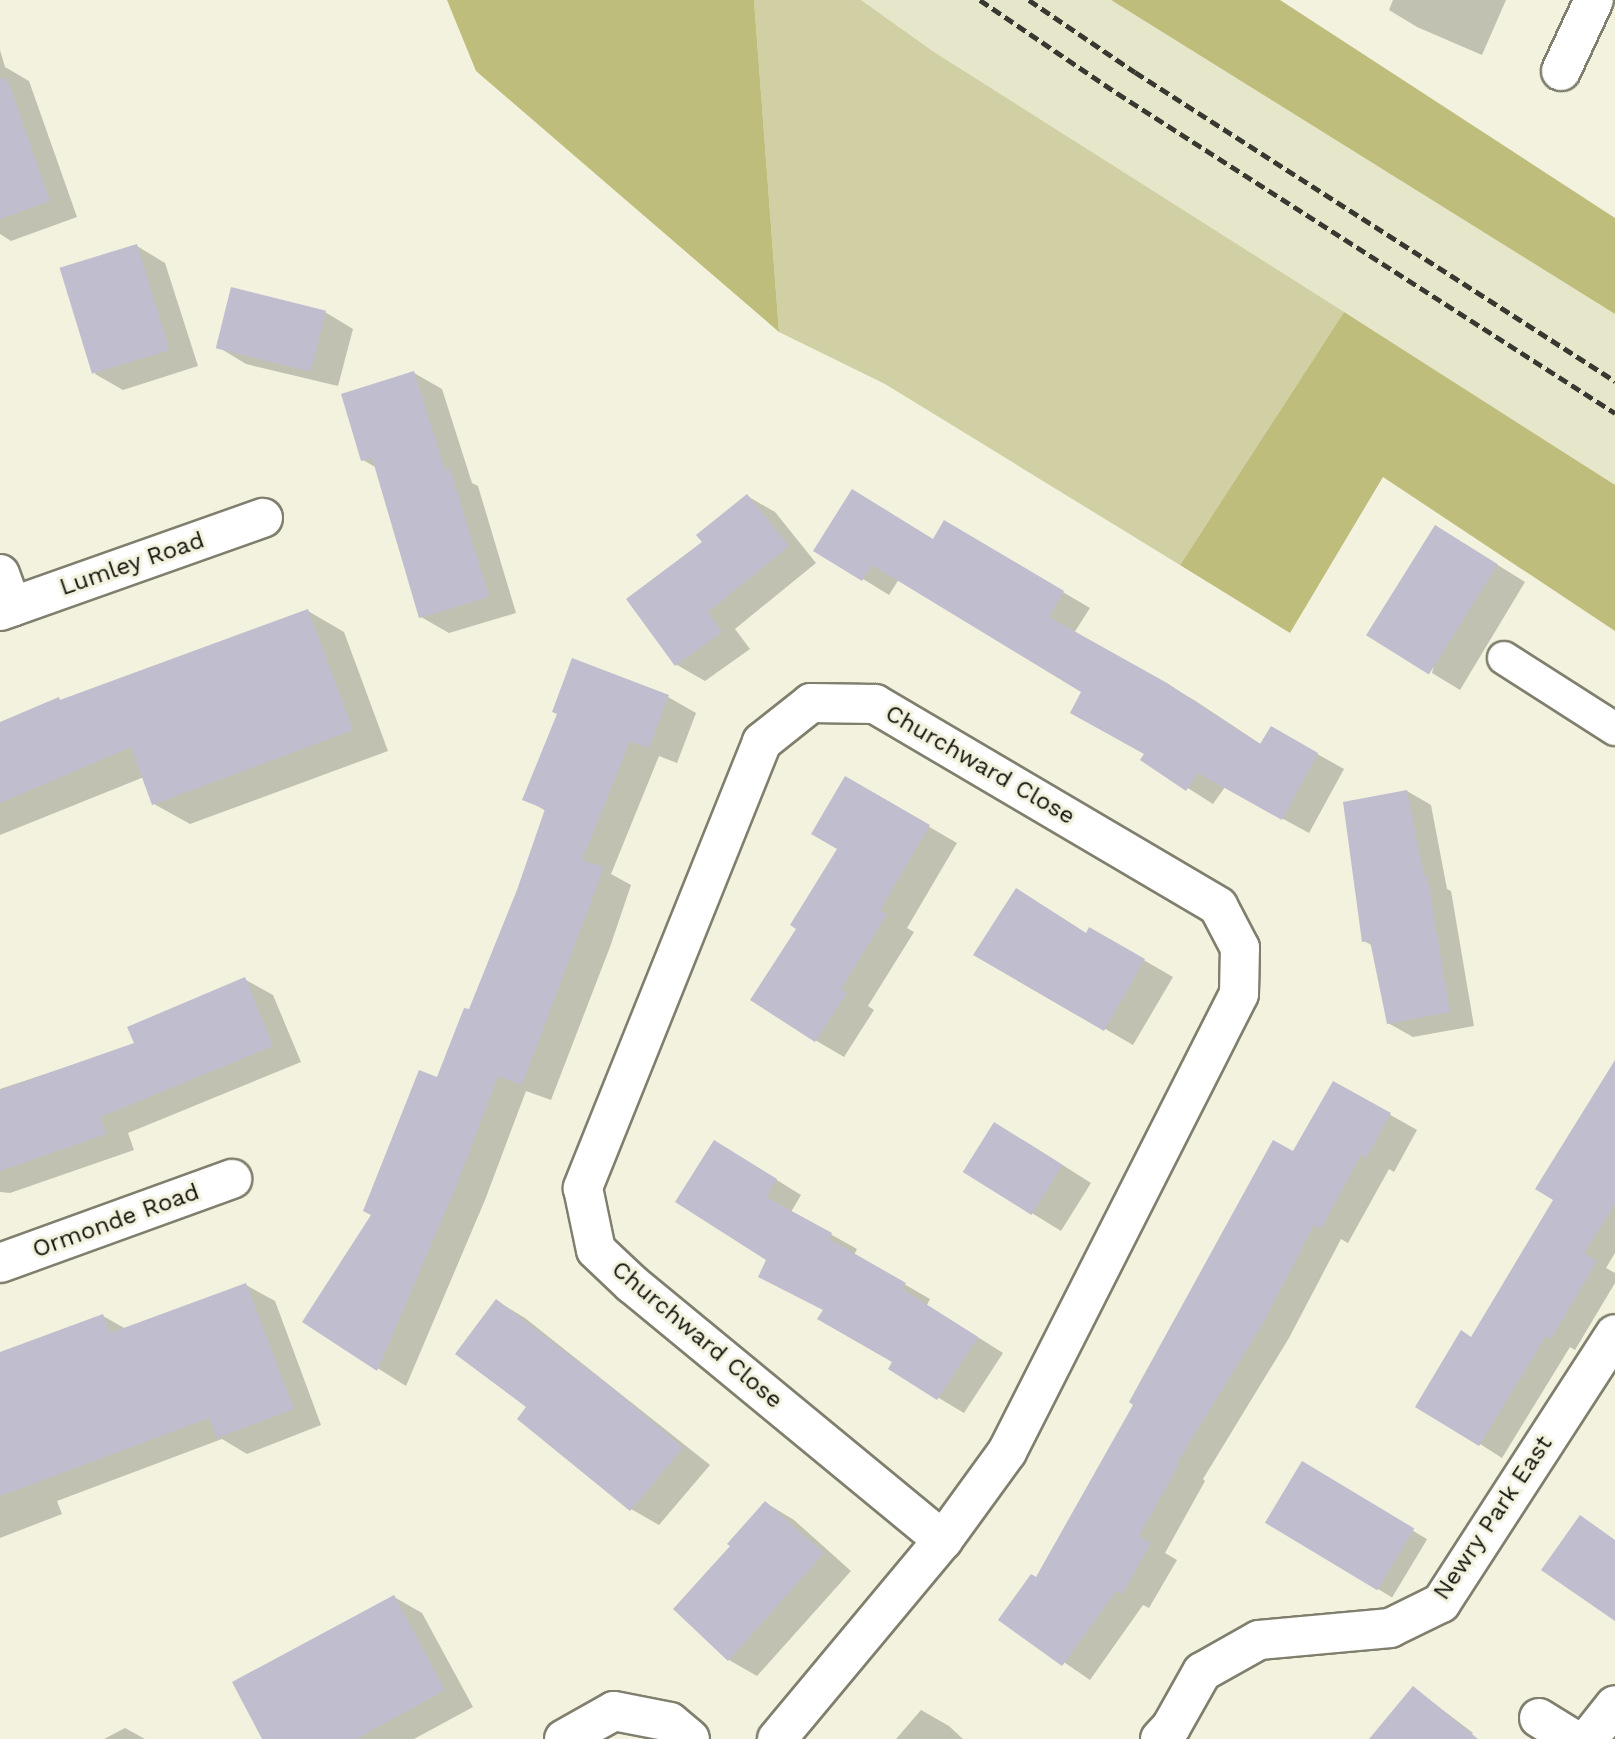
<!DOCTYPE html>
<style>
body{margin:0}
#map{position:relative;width:1615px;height:1739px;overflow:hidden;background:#f2f2de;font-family:"Work Sans",sans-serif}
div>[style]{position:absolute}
.built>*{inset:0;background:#e6e6cb}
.green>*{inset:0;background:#d0d0a4}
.forest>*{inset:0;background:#bfbd7c}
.shadow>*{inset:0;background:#0003;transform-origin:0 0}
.building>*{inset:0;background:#c0bdcf;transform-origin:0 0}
.roads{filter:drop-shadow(2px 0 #807f6e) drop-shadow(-2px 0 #807f6e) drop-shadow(0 2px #807f6e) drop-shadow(0 -2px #807f6e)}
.lane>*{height:32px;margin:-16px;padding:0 16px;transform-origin:16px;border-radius:16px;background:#fff}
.street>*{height:38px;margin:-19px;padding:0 19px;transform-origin:19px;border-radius:19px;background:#fff}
.rail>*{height:5px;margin-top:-2.5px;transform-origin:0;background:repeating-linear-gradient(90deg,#383830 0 10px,transparent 0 15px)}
span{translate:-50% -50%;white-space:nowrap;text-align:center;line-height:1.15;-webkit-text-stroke:6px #f2f2de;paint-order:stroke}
.street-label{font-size:24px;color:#14140e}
</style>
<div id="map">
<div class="built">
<i style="clip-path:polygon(861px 0,1111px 0,1615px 314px,1615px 487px,934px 52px)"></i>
</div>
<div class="green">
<i style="clip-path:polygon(754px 0,861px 0,934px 52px,1344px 312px,1180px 565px,885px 384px,779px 332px)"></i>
</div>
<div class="forest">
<i style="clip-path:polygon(447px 0,754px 0,779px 332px,476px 71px)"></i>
<i style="clip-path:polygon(1111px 0,1280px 0,1615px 218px,1615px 314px)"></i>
<i style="clip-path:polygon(1344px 312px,1615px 485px,1615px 631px,1383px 477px,1290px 633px,1180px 565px)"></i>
</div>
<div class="shadow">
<i style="clip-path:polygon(1393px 0,1506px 0,1482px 55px,1417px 27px,1389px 10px)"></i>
<i style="clip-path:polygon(0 50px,5px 67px,29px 81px,77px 217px,11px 241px,0 234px)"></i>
<i style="clip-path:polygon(137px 246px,165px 263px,198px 366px,123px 390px,95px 374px)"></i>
<i style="clip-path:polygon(325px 312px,353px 329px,338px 386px,246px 364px,218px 347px)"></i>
<i style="clip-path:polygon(414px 373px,442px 389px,472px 483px,478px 486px,516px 613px,449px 633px,421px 617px,377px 468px,363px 460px)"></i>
<i style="clip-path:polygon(747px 496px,775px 512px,816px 563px,735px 629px,750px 649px,705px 681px,677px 665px,704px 543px)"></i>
<i style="clip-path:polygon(944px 522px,1090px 608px,1074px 633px,1194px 700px,1262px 745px,1271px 728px,1344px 769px,1309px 833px,1225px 787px,1213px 804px,1142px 759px,1146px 754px,1084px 692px,899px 579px,889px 595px,816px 550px,934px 540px)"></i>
<i style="clip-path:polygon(1464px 544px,1525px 582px,1460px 690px,1432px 673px)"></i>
<i style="clip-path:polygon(308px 611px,344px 632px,388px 751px,190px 824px,154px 804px,144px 777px,0 835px,0 723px)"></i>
<i style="clip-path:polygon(668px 697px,696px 713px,677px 763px,659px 756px,611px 874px,631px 885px,610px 947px,551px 1100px,526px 1091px,485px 1200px,406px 1386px,304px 1322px,373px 1215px,470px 1012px,519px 890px,546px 811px,525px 799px)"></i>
<i style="clip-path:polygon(845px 778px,957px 843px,907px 928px,914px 932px,868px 1006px,874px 1010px,844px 1057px,815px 1040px,799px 928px,839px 849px)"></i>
<i style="clip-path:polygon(1407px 791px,1431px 805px,1447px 889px,1451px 891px,1474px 1026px,1413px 1037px,1388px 1023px,1373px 946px,1364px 941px)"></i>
<i style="clip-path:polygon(1045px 907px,1087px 934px,1090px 929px,1173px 977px,1133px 1045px,976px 954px)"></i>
<i style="clip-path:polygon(244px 979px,273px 995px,301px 1062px,128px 1133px,134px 1150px,10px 1193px,0 1192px,0 1089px,136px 1044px)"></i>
<i style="clip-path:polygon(1615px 1063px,1615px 1253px,1606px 1268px,1615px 1273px,1615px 1283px,1575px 1350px,1570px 1347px,1502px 1458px,1480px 1444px,1472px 1339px,1555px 1199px)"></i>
<i style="clip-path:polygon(1334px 1083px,1417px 1130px,1394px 1172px,1389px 1169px,1348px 1243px,1341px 1239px,1289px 1338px,1203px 1479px,1205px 1481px,1165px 1553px,1177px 1560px,1149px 1608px,1143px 1605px,1090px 1680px,1001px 1619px,1037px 1579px)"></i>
<i style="clip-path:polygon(1023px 1140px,1091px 1183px,1061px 1231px,964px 1171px)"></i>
<i style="clip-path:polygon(740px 1157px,801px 1195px,791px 1212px,857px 1249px,854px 1255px,930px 1299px,927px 1305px,1003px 1353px,964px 1413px,890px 1369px,895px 1362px,825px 1311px,769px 1260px)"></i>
<i style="clip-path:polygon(246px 1285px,275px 1301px,321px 1425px,247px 1454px,222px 1439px,57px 1501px,62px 1514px,0 1538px,0 1369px,103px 1316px,126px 1329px)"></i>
<i style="clip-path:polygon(497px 1301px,525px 1318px,710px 1465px,659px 1525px,631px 1509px,529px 1407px)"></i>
<i style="left:1302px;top:1464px;width:146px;height:68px;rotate:31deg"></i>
<i style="clip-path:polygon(766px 1503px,794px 1520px,851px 1571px,757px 1676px,729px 1660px,733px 1546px)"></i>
<i style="clip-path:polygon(394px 1597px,422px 1613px,473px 1707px,414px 1739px,264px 1739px)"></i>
<i style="clip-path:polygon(1414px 1688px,1473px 1733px,1468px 1739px,1372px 1739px)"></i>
<i style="clip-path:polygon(921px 1710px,949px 1726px,963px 1739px,896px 1739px)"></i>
<i style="clip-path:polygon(125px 1728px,145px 1739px,104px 1739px)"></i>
</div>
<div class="building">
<i style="clip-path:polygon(7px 78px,50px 201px,0 219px,0 79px)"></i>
<i style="left:137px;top:244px;width:111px;height:81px;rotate:73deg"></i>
<i style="left:231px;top:287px;width:98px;height:63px;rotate:14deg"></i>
<i style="clip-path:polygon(414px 371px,445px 470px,450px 468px,489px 597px,419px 618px,372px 458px,361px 461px,341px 394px)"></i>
<i style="clip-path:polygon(852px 489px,933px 539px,944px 520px,1064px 591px,1049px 617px,1167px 683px,1260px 744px,1271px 726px,1318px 753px,1282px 820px,1198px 773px,1186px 791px,1140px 760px,1144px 754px,1070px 713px,1081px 692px,872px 565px,862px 581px,813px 551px)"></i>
<i style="clip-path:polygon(747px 494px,789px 546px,708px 612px,722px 632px,675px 666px,626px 599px,702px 542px,696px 535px)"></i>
<i style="left:1435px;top:525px;width:74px;height:130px;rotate:32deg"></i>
<i style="clip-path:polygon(308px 609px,353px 730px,152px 805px,131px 747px,0 803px,0 722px,59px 697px,60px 700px)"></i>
<i style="clip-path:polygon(572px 658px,669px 695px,649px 748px,630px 741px,582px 860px,604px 867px,522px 1085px,498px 1076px,457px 1184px,377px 1371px,302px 1322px,371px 1215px,363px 1211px,419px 1070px,437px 1077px,464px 1008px,469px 1009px,517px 890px,545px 809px,522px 800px,557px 714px,552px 712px)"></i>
<i style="clip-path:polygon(845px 776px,930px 825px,880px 910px,887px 914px,841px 989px,847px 993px,815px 1042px,750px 1000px,796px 929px,790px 925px,837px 849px,811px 834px)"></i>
<i style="clip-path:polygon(1407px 790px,1424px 876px,1427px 875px,1450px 1012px,1387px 1024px,1370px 941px,1362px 942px,1343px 802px)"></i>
<i style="clip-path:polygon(1016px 888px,1086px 933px,1089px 927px,1145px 959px,1104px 1031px,973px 955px)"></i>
<i style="clip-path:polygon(245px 977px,273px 1046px,100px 1117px,106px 1134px,0 1171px,0 1090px,134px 1043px,127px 1027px)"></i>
<i style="clip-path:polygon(1615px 1060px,1615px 1204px,1584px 1253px,1597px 1261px,1551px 1339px,1546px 1336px,1479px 1446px,1415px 1407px,1461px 1330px,1471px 1337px,1553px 1200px,1535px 1189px)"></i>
<i style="clip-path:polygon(1333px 1081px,1391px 1113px,1366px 1158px,1361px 1155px,1321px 1229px,1314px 1225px,1263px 1323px,1177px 1463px,1179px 1464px,1139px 1536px,1151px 1543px,1122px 1594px,1116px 1591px,1062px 1666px,998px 1620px,1031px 1574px,1036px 1577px,1133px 1405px,1129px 1402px,1273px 1140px,1293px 1151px)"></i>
<i style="left:994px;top:1122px;width:81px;height:59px;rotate:32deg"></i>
<i style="clip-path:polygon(714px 1140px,777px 1179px,766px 1197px,832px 1233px,829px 1239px,906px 1283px,902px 1289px,978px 1337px,937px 1400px,888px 1369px,892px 1362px,817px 1319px,823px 1310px,758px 1277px,766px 1260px,675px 1202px)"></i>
<i style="clip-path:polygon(246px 1283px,294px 1409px,217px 1438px,209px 1418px,0 1496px,0 1352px,103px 1314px,110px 1333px)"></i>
<i style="clip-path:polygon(496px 1299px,614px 1389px,683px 1448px,630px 1511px,517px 1419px,526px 1407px,455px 1354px)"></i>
<i style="left:1302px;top:1461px;width:131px;height:72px;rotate:31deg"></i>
<i style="clip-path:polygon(765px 1501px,824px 1553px,728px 1661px,673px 1609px,730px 1546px,727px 1544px)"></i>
<i style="clip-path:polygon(1580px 1515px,1615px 1540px,1615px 1621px,1541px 1570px)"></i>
<i style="clip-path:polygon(394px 1595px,445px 1690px,356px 1739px,262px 1739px,232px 1682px)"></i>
<i style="clip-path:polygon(1413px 1686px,1478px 1739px,1369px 1739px)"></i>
</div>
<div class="roads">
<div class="lane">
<i style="left:1504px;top:658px;width:132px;rotate:32.6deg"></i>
</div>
<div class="street">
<i style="left:1561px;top:71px;width:78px;rotate:-65.1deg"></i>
<i style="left:0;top:574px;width:35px;rotate:70deg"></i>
<i style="left:0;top:611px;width:279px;rotate:-19.5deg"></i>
<i style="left:0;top:1263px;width:247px;rotate:-19.9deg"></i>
<i style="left:1539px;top:1718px;width:40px;rotate:32deg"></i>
<i style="left:564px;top:1739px;width:57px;rotate:-29.2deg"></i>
<i style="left:614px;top:1711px;width:57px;rotate:11.1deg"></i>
<i style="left:670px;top:1722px;width:26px;rotate:40deg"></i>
<i style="left:777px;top:1739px;width:259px;rotate:-50.2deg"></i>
<i style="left:943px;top:1540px;width:109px;rotate:-54deg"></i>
<i style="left:1007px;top:1452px;width:513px;rotate:-63.14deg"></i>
<i style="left:1239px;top:994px;width:46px;rotate:-88.8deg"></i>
<i style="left:1240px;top:948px;width:47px;rotate:-117.6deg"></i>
<i style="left:1218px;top:906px;width:398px;rotate:-149.5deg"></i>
<i style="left:875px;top:704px;width:64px;rotate:-179.1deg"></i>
<i style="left:811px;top:703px;width:63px;rotate:141.5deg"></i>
<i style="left:762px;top:742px;width:481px;rotate:111.9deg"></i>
<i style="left:583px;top:1188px;width:63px;rotate:78.2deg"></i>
<i style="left:596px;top:1250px;width:50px;rotate:43.4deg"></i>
<i style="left:632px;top:1284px;width:403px;rotate:39.5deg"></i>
<i style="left:1160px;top:1739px;width:16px;rotate:-47deg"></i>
<i style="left:1171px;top:1727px;width:63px;rotate:-60.6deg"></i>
<i style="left:1202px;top:1672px;width:65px;rotate:-29.3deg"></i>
<i style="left:1259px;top:1640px;width:132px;rotate:-5.2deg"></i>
<i style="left:1390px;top:1628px;width:57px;rotate:-26.1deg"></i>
<i style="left:1441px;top:1603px;width:320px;rotate:-57.1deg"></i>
<i style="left:1588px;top:1739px;width:43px;rotate:-51.5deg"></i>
</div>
</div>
<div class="rail">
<i style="left:980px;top:0;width:166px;rotate:34.2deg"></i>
<i style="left:1117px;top:93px;width:592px;rotate:32.72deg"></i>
<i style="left:1029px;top:0;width:128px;rotate:34.2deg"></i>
<i style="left:1135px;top:72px;width:571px;rotate:32.77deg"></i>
</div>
<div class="street-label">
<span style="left:132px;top:564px;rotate:-19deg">Lumley Road</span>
<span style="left:980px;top:765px;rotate:30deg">Churchward Close</span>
<span style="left:116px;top:1221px;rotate:-20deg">Ormonde Road</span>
<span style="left:697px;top:1335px;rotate:40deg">Churchward Close</span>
<span style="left:1493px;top:1518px;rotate:-56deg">Newry Park East</span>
</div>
</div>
